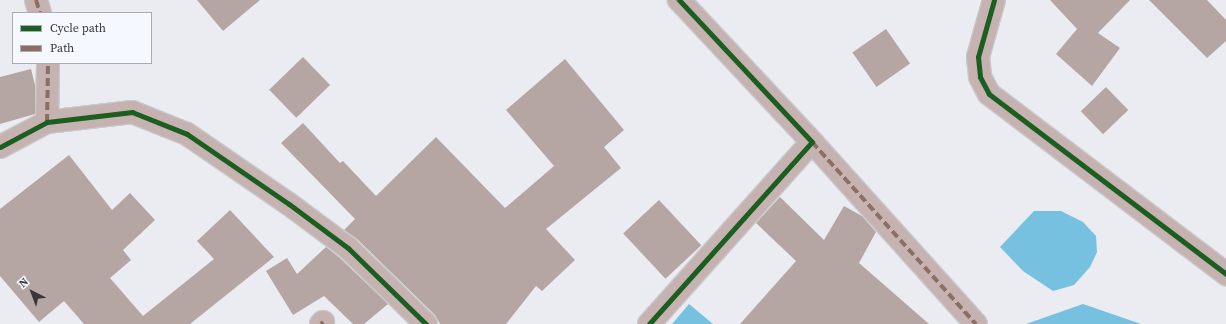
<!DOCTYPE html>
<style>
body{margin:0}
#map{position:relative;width:1226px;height:324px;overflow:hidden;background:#ebecf1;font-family:"Source Serif 4",serif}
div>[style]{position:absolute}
.water>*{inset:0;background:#75c1df}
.building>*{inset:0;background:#b5a6a3;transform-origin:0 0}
.roads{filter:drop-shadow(1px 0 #c8c9cc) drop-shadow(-1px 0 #c8c9cc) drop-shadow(0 1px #c8c9cc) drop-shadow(0 -1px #c8c9cc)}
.street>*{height:22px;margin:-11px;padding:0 11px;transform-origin:11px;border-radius:11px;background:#c5b2b1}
.quiet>*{height:4px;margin-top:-2px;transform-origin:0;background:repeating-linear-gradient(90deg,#8d6e63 0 8px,transparent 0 12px)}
.cycleway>*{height:5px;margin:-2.5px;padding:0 2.5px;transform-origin:2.5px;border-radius:2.5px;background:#1b5e20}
span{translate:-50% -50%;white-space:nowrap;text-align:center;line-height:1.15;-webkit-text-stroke:4px #f6f8ff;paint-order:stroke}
.legend{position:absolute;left:12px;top:12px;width:140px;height:52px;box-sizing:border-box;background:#f6f8ff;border:1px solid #a9abb0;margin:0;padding:5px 7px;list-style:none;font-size:12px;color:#36373a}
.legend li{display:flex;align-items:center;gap:8px;height:20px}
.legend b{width:20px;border:1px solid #a9abb0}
.north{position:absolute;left:12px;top:272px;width:40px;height:40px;-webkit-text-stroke:3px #f6f8ff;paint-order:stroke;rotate:318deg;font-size:11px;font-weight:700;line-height:16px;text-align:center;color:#36373a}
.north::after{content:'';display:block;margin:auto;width:14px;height:18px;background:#36373a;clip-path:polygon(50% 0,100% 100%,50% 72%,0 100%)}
</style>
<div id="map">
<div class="water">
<i style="clip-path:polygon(1034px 211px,1061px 211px,1083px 222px,1096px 236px,1097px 252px,1090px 267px,1074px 285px,1053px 291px,1023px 271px,1000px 247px)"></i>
<i style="clip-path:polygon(689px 304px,713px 324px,672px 324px)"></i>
<i style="clip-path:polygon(1083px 304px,1141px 324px,1026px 324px)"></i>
</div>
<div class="building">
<i style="clip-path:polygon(197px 0,260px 0,223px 31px)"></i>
<i style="clip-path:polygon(1050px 0,1130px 0,1098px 33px,1120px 48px,1092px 86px,1056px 54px,1077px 29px)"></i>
<i style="clip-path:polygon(1149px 0,1207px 0,1226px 20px,1226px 41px,1207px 58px)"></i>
<i style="left:886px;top:29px;width:42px;height:41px;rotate:55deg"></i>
<i style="left:303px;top:57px;width:39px;height:47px;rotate:46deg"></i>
<i style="clip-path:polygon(565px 59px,624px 130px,604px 147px,621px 168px,546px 229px,575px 260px,542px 291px,536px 286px,506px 324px,440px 324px,435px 315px,357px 239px,344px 230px,355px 219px,281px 143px,303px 123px,340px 163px,343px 161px,376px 196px,436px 137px,505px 208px,554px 166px,506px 110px)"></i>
<i style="clip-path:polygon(31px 69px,35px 85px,35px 114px,0 124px,0 77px)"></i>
<i style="left:1106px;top:87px;width:32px;height:35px;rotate:46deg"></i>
<i style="clip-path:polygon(69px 155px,112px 210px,130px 193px,155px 220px,123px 250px,131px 260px,110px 278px,143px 316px,214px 259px,197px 241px,230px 210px,274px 257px,190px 324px,84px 324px,64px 301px,39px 322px,0 276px,0 209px)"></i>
<i style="clip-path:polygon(780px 197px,824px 240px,844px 206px,862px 216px,876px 232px,859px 263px,929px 324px,740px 324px,796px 261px,756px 223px)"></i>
<i style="left:659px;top:200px;width:62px;height:49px;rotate:47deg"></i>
<i style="clip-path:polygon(326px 247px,340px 258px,388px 304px,364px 324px,353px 324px,324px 296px,293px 315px,266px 271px,287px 258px,297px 274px)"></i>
</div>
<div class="roads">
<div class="street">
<i style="left:36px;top:0;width:14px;rotate:73deg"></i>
<i style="left:994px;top:0;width:59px;rotate:105.7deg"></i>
<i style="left:978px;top:57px;width:20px;rotate:84deg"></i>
<i style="left:980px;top:77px;width:19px;rotate:62deg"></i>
<i style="left:989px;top:94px;width:298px;rotate:37.2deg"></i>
<i style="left:47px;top:122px;width:59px;rotate:-89deg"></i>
<i style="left:812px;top:142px;width:245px;rotate:48deg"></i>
<i style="left:0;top:147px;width:53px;rotate:-28deg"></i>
<i style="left:47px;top:122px;width:86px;rotate:-6.7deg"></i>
<i style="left:132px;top:112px;width:59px;rotate:21.8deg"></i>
<i style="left:187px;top:134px;width:124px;rotate:34.5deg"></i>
<i style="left:289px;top:204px;width:74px;rotate:36.7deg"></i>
<i style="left:348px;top:248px;width:109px;rotate:44.3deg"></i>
<i style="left:321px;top:324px;width:3px;rotate:-45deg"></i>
<i style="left:649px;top:324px;width:244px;rotate:-48.2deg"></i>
<i style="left:812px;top:142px;width:195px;rotate:-133.1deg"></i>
</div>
</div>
<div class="quiet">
<i style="left:36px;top:0;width:14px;rotate:73deg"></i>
<i style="left:47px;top:122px;width:59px;rotate:-89deg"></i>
<i style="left:812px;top:142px;width:245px;rotate:48deg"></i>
<i style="left:321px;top:324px;width:3px;rotate:-45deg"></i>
</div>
<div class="cycleway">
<i style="left:994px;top:0;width:59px;rotate:105.7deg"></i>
<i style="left:978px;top:57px;width:20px;rotate:84deg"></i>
<i style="left:980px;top:77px;width:19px;rotate:62deg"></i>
<i style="left:989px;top:94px;width:298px;rotate:37.2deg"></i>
<i style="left:0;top:147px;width:53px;rotate:-28deg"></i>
<i style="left:47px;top:122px;width:86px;rotate:-6.7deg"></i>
<i style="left:132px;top:112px;width:59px;rotate:21.8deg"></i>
<i style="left:187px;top:134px;width:124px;rotate:34.5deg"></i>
<i style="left:289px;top:204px;width:74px;rotate:36.7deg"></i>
<i style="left:348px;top:248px;width:109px;rotate:44.3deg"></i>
<i style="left:649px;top:324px;width:244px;rotate:-48.2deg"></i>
<i style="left:812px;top:142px;width:195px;rotate:-133.1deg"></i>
</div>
<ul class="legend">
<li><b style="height:5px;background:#1b5e20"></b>Cycle path</li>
<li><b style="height:5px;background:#8d6e63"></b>Path</li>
</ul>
<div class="north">N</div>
</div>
